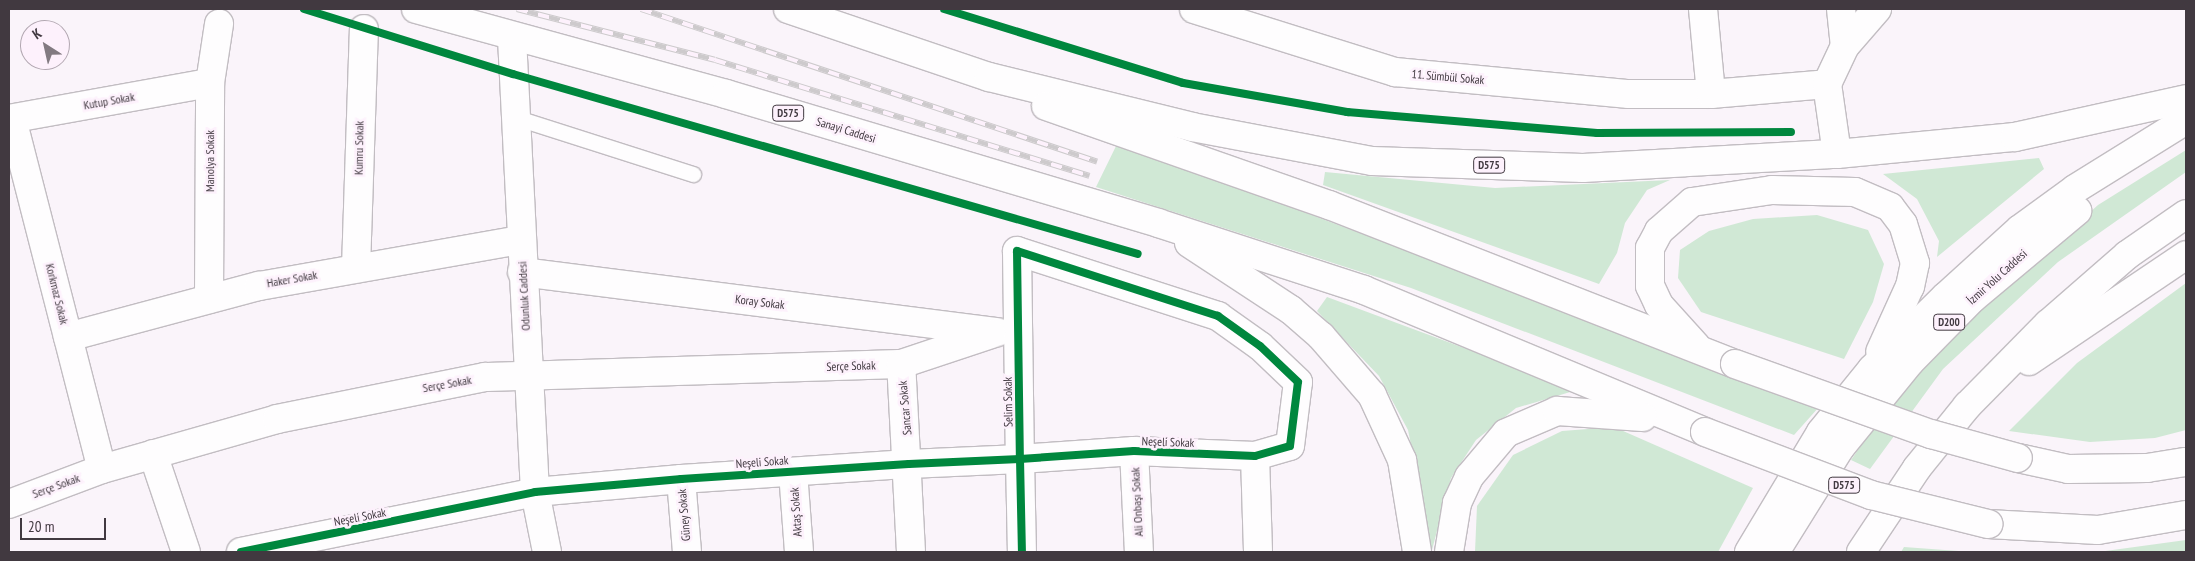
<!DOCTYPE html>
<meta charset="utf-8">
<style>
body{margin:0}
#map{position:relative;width:2195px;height:561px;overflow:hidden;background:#faf4fa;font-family:"PT Sans Narrow",sans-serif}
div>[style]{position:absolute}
.green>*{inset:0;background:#d0e8d5}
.roads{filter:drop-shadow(1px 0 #c2bdc2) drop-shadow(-1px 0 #c2bdc2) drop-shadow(0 1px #c2bdc2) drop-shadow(0 -1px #c2bdc2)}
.lane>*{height:15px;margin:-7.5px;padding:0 7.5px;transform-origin:7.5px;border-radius:7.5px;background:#fefdfe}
.street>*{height:28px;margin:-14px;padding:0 14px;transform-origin:14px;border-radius:14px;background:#fefdfe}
.secondary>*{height:28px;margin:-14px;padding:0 14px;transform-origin:14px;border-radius:14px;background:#fefdfe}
.highway>*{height:28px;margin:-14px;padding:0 14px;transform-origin:14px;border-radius:14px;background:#fefdfe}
.rail>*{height:5.5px;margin-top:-2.75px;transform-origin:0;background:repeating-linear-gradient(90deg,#fdf1fc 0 11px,#cdcacc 0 22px);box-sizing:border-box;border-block:1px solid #cdcacc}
.bridges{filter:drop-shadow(1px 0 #c2bdc2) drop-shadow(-1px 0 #c2bdc2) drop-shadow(0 1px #c2bdc2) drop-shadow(0 -1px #c2bdc2)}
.highway-bridge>*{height:28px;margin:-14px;padding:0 14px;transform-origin:14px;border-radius:14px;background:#fefdfe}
.cycleway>*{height:8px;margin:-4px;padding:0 4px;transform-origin:4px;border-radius:4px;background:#00873e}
span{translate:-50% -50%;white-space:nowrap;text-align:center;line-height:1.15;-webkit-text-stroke:5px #fdf1fc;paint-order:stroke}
.shield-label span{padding:1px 4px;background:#fdf1fc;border:1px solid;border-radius:4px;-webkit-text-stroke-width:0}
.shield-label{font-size:11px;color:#413940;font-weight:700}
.street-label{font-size:12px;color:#413940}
.frame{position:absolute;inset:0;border:10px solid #413940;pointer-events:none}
.north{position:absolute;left:20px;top:20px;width:50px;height:50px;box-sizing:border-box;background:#fdf1fc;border:1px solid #b2a7b1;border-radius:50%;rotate:325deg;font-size:14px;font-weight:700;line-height:20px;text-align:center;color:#413940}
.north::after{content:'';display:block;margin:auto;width:18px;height:22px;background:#827a81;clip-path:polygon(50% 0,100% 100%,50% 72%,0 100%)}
.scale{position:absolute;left:20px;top:518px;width:86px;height:22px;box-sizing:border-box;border:2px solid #413940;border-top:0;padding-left:6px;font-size:15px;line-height:18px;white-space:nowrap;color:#413940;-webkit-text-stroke:4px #fdf1fc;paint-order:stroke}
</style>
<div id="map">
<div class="green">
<i style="clip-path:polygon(1118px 142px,1665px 348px,1819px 407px,1794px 435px,1411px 288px,1096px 187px)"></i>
<i style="clip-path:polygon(2186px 150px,2186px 172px,2058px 262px,1943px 369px,1870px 469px,1851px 460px,1909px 376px,2098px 205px)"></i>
<i style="clip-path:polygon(2039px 158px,2044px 169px,1937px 257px,1939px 241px,1917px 199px,1883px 174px)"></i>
<i style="clip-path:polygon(1325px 172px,1495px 188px,1670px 180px,1647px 190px,1625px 223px,1617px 253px,1599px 284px,1323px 185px)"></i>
<i style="clip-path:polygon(1817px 215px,1868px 230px,1884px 264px,1873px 302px,1844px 359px,1701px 312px,1678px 278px,1680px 250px,1709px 231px,1753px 219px)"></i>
<i style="clip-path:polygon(2186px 283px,2186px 430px,2155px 438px,2090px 442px,2009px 431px,2077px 363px)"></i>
<i style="clip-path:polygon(1327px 297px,1577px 390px,1516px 408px,1476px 440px,1451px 478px,1432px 550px,1408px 430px,1379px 376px,1317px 311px)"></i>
<i style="clip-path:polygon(1614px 427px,1753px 488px,1718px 552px,1475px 552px,1477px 506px,1513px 455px,1562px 431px)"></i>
<i style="clip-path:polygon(2186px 540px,2186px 552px,2098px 552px)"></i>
<i style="clip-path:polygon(1904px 547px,1972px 552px,1901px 552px)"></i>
</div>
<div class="roads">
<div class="lane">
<i style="left:514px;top:117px;width:188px;rotate:17.7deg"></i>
</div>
<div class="street">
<i style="left:1194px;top:9px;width:211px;rotate:17.4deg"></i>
<i style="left:1395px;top:72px;width:235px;rotate:5.4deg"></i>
<i style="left:1629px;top:94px;width:82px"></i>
<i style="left:1711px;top:94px;width:116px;rotate:-4.9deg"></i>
<i style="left:1703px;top:9px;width:85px;rotate:84.6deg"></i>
<i style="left:1841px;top:9px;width:37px;rotate:84deg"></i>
<i style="left:9px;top:119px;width:204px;rotate:-10.2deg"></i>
<i style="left:12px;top:119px;width:361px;rotate:75.6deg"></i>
<i style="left:1837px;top:154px;width:71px;rotate:-98.1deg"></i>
<i style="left:1827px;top:84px;width:42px;rotate:-64.7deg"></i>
<i style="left:1845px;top:46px;width:49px;rotate:-49.1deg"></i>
<i style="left:356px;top:268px;width:239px;rotate:-88.1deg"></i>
<i style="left:522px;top:272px;width:479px;rotate:7.2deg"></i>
<i style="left:209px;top:299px;width:216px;rotate:-89.7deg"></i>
<i style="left:210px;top:83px;width:60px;rotate:-81.3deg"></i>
<i style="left:68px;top:337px;width:198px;rotate:-15deg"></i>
<i style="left:259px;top:286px;width:265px;rotate:-10deg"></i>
<i style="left:1134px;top:451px;width:101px;rotate:87.2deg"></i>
<i style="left:153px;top:454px;width:103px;rotate:71.4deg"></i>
<i style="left:1255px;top:456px;width:96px;rotate:88.2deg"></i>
<i style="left:793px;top:472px;width:80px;rotate:85.7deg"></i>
<i style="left:681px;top:479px;width:73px;rotate:85.3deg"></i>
<i style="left:9px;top:504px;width:99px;rotate:-20.6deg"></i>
<i style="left:102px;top:469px;width:182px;rotate:-15.9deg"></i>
<i style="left:277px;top:419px;width:212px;rotate:-11.4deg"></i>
<i style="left:485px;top:377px;width:416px;rotate:-1.8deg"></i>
<i style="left:241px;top:552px;width:300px;rotate:-11.5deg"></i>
<i style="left:535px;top:492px;width:147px;rotate:-5.1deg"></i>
<i style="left:681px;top:479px;width:228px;rotate:-3.8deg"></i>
<i style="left:909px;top:464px;width:111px;rotate:-2.6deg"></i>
<i style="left:1020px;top:459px;width:114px;rotate:-4deg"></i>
<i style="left:1134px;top:451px;width:121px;rotate:2.4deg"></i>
<i style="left:1255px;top:456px;width:36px;rotate:-16deg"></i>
<i style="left:1290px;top:446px;width:64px;rotate:-82.9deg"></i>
<i style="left:1298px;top:382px;width:52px;rotate:-136.5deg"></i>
<i style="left:1260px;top:346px;width:52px;rotate:-144.5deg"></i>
<i style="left:1218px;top:316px;width:211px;rotate:-162.1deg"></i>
<i style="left:1017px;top:251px;width:208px;rotate:89.2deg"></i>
<i style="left:1020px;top:459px;width:93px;rotate:88.8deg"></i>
<i style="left:911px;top:552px;width:188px;rotate:-93deg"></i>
<i style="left:901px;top:364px;width:95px;rotate:-18.4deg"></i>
</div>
<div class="secondary">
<i style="left:512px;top:38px;width:455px;rotate:87.1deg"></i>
<i style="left:535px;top:492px;width:61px;rotate:78.7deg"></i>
</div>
<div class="highway">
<i style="left:416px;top:9px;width:321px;rotate:15.3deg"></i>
<i style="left:726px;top:94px;width:451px;rotate:16.6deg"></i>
<i style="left:1158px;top:223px;width:217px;rotate:18deg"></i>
<i style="left:1364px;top:290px;width:369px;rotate:22.6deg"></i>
<i style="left:788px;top:9px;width:212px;rotate:18.7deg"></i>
<i style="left:989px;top:77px;width:209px;rotate:13.8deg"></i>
<i style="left:1192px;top:127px;width:183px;rotate:10.7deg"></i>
<i style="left:1372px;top:161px;width:211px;rotate:1.9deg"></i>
<i style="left:1583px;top:168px;width:254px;rotate:-3.2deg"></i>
<i style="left:1837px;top:154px;width:179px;rotate:-5.5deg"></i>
<i style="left:2015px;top:137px;width:175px;rotate:-12.5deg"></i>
<i style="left:1046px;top:106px;width:300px;rotate:19.3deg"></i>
<i style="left:1329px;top:205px;width:436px;rotate:21.4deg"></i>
<i style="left:1189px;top:243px;width:122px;rotate:33.3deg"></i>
<i style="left:1291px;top:310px;width:40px;rotate:41deg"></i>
<i style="left:1321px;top:336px;width:78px;rotate:49.2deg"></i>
<i style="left:1372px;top:395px;width:72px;rotate:65.2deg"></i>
<i style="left:1402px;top:460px;width:93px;rotate:80.7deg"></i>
<i style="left:1696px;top:346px;width:55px;rotate:-132.1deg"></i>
<i style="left:1659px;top:305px;width:21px;rotate:-115deg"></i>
<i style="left:1650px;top:286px;width:38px;rotate:-90deg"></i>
<i style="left:1650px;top:248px;width:19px;rotate:-62deg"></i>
<i style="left:1659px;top:231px;width:44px;rotate:-41.3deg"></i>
<i style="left:1692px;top:202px;width:81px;rotate:-8.5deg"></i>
<i style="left:1772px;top:190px;width:83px;rotate:1.4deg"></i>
<i style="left:1855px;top:192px;width:38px;rotate:23deg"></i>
<i style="left:1890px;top:207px;width:21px;rotate:53deg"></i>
<i style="left:1903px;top:224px;width:41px;rotate:72.9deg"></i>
<i style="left:1915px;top:263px;width:24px;rotate:102deg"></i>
<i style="left:1910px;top:286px;width:72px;rotate:114.4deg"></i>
<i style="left:2029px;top:361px;width:189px;rotate:-34deg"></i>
<i style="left:2018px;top:458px;width:51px;rotate:12.4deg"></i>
<i style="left:2068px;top:469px;width:79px;rotate:-0.7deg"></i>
<i style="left:2147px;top:468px;width:39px;rotate:-9deg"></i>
<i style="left:1988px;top:524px;width:110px;rotate:3.1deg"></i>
<i style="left:2098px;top:530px;width:89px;rotate:-9.7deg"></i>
<i style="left:1449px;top:552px;width:50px;rotate:-80.7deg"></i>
<i style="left:1457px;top:503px;width:29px;rotate:-65deg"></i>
<i style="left:1469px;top:477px;width:57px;rotate:-49.9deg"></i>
<i style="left:1506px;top:433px;width:56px;rotate:-23.3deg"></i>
<i style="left:1557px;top:411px;width:86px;rotate:4deg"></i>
<i style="left:1749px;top:552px;width:140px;rotate:-59deg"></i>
<i style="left:1821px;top:432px;width:81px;rotate:-51deg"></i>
<i style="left:1872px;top:369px;width:103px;rotate:-44.6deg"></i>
<i style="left:1945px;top:297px;width:101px;rotate:-42.2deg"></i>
<i style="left:2020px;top:229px;width:68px;rotate:-36deg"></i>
<i style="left:2075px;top:189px;width:131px;rotate:-31.9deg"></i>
<i style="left:1775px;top:552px;width:123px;rotate:-58deg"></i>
<i style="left:1840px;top:448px;width:111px;rotate:-50.9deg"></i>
<i style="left:1910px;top:362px;width:90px;rotate:-45.5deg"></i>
<i style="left:1973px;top:298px;width:136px;rotate:-39.9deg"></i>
<i style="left:1861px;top:552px;width:101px;rotate:-56.3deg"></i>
<i style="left:1917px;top:468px;width:80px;rotate:-51.1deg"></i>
<i style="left:1967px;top:406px;width:115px;rotate:-45.4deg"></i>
<i style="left:2048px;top:324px;width:105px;rotate:-41.1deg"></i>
<i style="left:2127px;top:255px;width:72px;rotate:-34.8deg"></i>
</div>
</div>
<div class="rail">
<i style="left:517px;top:9px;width:204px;rotate:14.4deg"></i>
<i style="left:715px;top:60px;width:392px;rotate:17.2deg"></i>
<i style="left:641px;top:9px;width:481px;rotate:18.5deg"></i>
</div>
<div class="bridges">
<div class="highway-bridge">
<i style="left:1735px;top:364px;width:208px;rotate:19.7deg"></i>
<i style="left:1931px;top:434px;width:90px;rotate:15.4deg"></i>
<i style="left:1705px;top:432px;width:178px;rotate:20.8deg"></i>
<i style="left:1871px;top:495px;width:121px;rotate:13.9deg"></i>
</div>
</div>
<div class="cycleway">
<i style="left:304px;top:9px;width:219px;rotate:17.3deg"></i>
<i style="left:513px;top:74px;width:650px;rotate:16.07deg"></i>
<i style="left:944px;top:9px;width:250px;rotate:17.2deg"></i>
<i style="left:1183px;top:83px;width:167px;rotate:10deg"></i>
<i style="left:1347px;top:112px;width:251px;rotate:4.8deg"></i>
<i style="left:1597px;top:133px;width:194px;rotate:-0.3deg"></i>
<i style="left:241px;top:552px;width:300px;rotate:-11.5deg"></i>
<i style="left:535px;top:492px;width:147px;rotate:-5.1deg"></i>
<i style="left:681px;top:479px;width:228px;rotate:-3.8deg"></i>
<i style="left:909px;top:464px;width:111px;rotate:-2.6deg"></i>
<i style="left:1020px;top:459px;width:114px;rotate:-4deg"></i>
<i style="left:1134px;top:451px;width:121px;rotate:2.4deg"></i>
<i style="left:1255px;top:456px;width:36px;rotate:-16deg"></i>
<i style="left:1290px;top:446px;width:64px;rotate:-82.9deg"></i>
<i style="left:1298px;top:382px;width:52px;rotate:-136.5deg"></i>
<i style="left:1260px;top:346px;width:52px;rotate:-144.5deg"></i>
<i style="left:1218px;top:316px;width:211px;rotate:-162.1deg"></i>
<i style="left:1017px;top:251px;width:208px;rotate:89.2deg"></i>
<i style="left:1020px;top:459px;width:93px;rotate:88.8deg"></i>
</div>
<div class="shield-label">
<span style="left:788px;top:113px">D575</span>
<span style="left:1489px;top:165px">D575</span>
<span style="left:1949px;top:322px">D200</span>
<span style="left:1844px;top:485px">D575</span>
</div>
<div class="street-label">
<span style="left:1448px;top:77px;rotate:5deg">11. Sümbül Sokak</span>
<span style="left:109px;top:101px;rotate:-10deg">Kutup Sokak</span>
<span style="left:846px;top:130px;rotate:17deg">Sanayi Caddesi</span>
<span style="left:359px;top:148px;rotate:-89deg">Kumru Sokak</span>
<span style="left:210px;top:161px;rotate:-90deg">Manolya Sokak</span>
<span style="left:1997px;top:277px;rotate:-42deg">İzmir Yolu Caddesi</span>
<span style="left:292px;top:279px;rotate:-10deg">Haker Sokak</span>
<span style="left:57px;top:294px;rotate:76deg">Korkmaz Sokak</span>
<span style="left:524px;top:296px;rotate:-93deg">Odunluk Caddesi</span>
<span style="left:760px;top:302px;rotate:7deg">Koray Sokak</span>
<span style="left:851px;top:366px;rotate:-2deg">Serçe Sokak</span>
<span style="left:447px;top:384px;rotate:-10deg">Serçe Sokak</span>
<span style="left:1008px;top:402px;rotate:-91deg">Selim Sokak</span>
<span style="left:905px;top:408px;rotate:-95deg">Sancar Sokak</span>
<span style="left:1168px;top:442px;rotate:2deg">Neşeli Sokak</span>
<span style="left:762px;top:462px;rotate:-4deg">Neşeli Sokak</span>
<span style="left:56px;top:486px;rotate:-20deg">Serçe Sokak</span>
<span style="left:1137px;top:502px;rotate:-93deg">Ali Onbaşı Sokak</span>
<span style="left:796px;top:512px;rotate:-94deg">Aktaş Sokak</span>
<span style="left:684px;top:515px;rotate:-95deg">Güney Sokak</span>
<span style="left:360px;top:517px;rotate:-11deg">Neşeli Sokak</span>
</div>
<div class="frame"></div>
<div class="north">K</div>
<div class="scale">20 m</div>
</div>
